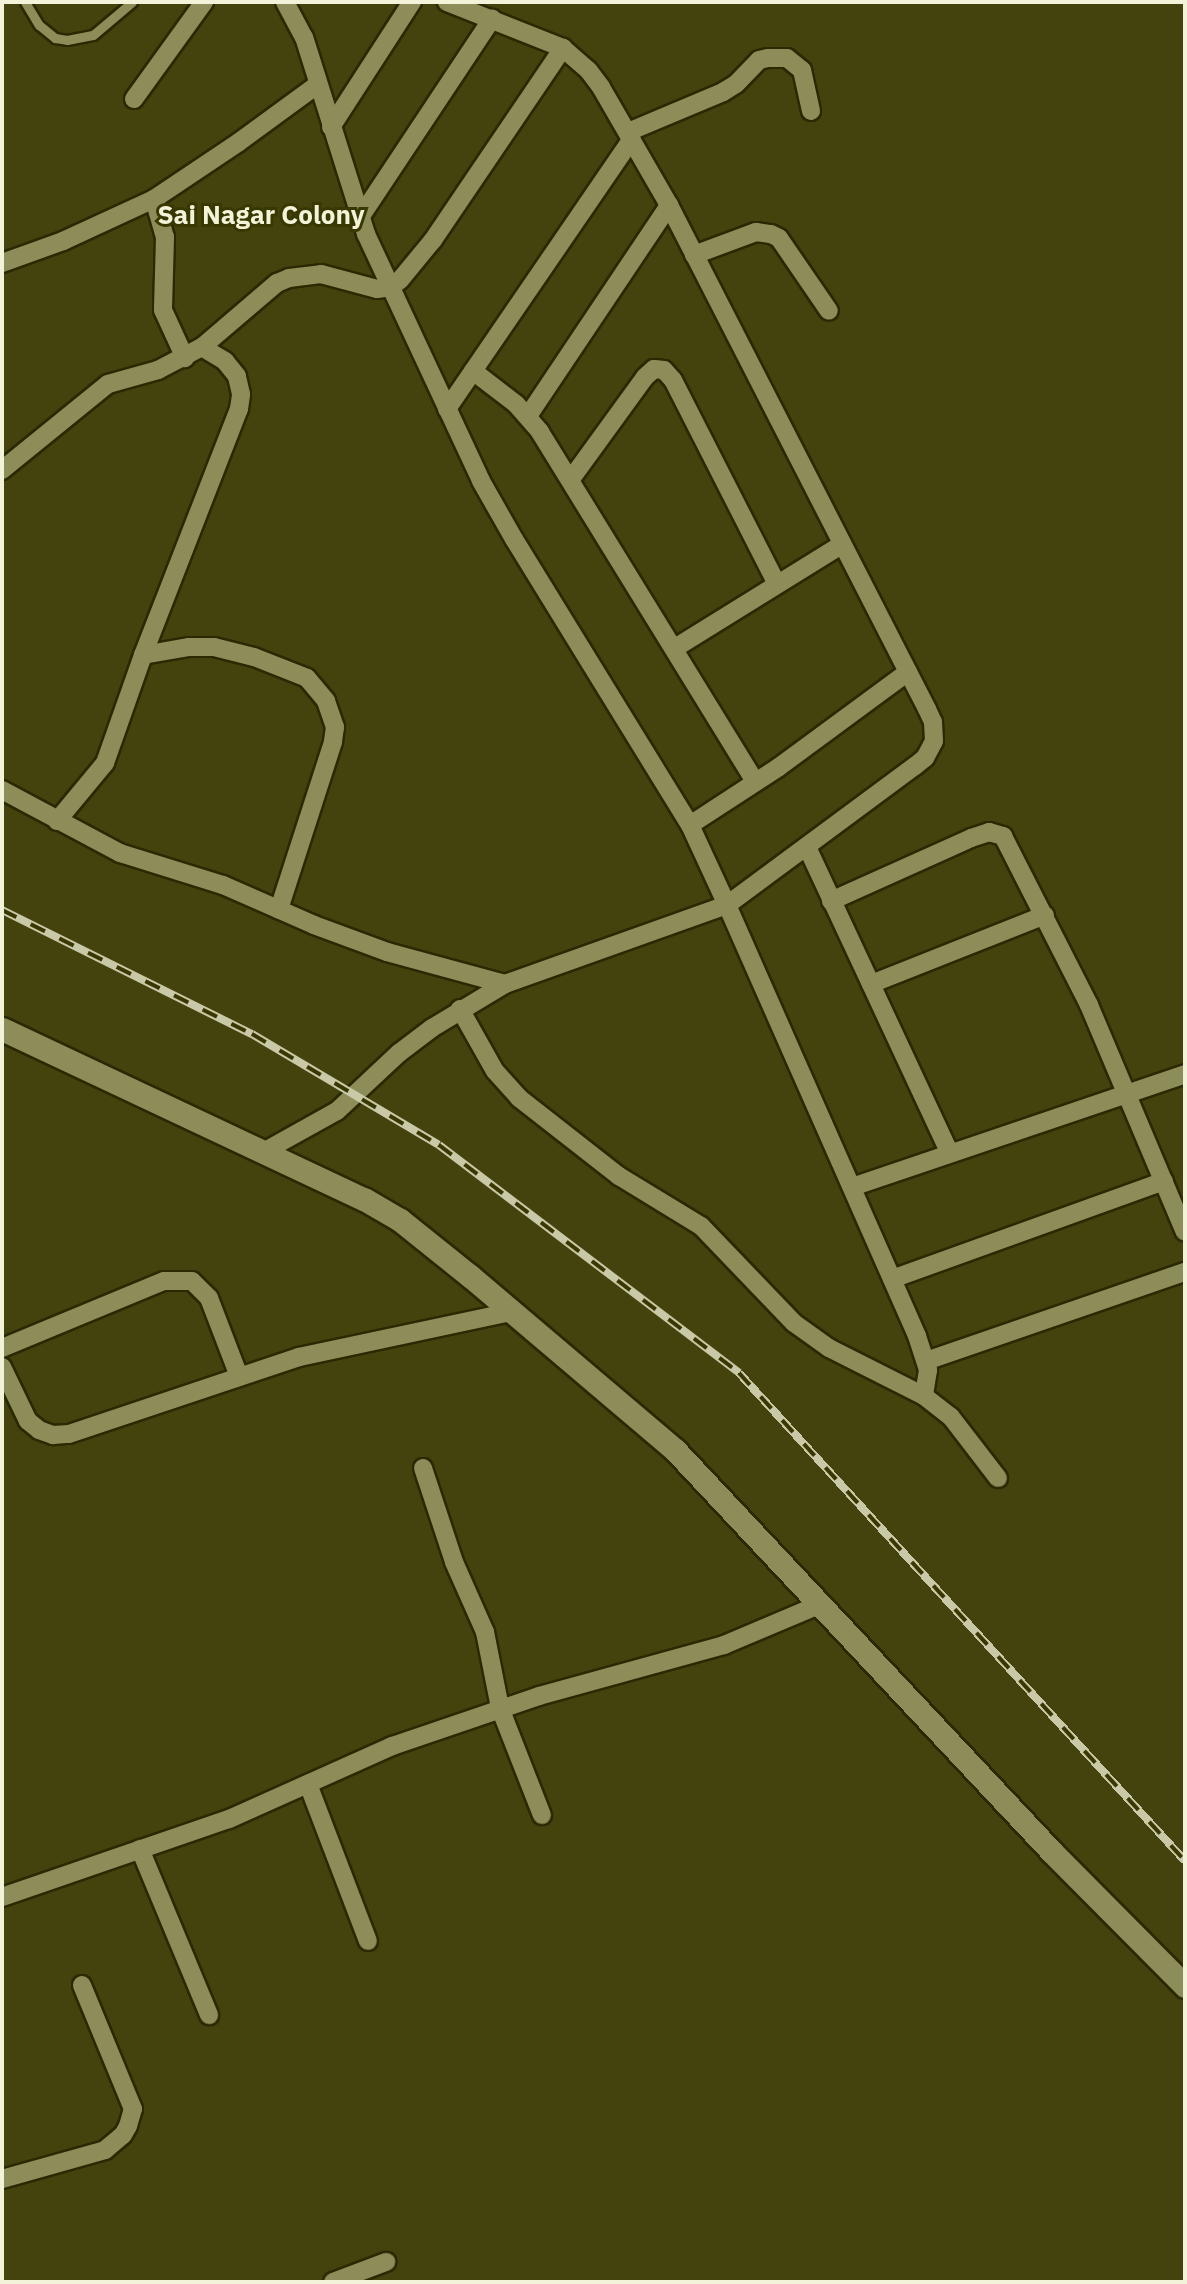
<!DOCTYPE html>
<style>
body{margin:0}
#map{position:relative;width:1187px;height:2284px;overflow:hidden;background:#44430e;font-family:"IBM Plex Sans",sans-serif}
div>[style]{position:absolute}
.roads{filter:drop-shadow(2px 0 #2a2902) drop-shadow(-2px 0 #2a2902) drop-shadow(0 2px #2a2902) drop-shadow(0 -2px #2a2902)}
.service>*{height:9px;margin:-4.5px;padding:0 4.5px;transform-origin:4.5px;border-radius:4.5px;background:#8d8d5a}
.minor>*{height:18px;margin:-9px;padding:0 9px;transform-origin:9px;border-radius:9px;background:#8d8d5a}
.tertiary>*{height:23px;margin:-11.5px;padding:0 11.5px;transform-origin:11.5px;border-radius:11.5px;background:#8d8d5a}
.rail>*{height:8px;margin-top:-4px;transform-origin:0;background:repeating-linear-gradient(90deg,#393801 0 16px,#c9c9a8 0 32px);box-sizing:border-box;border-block:2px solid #c9c9a8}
span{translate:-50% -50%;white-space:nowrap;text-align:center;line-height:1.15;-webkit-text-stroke:6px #393801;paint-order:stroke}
.neighbourhood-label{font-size:26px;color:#f2f3d8;font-weight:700}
.frame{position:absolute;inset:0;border:4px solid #f2f3d8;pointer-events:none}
</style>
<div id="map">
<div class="roads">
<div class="service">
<i style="left:25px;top:2px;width:27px;rotate:59deg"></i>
<i style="left:39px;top:25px;width:21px;rotate:39deg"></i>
<i style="left:55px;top:38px;width:12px;rotate:9deg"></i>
<i style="left:67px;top:40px;width:26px;rotate:-11deg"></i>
<i style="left:93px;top:35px;width:51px;rotate:-40.2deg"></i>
</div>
<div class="minor">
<i style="left:285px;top:2px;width:40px;rotate:62deg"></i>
<i style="left:304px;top:37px;width:207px;rotate:72.5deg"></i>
<i style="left:366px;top:234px;width:272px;rotate:65deg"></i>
<i style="left:481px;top:481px;width:67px;rotate:60.4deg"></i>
<i style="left:514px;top:539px;width:336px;rotate:58.4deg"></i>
<i style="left:690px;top:825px;width:88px;rotate:65.2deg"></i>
<i style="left:727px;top:905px;width:471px;rotate:66.2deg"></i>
<i style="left:917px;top:1336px;width:36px;rotate:72deg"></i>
<i style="left:928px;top:1370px;width:26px;rotate:99deg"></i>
<i style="left:134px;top:99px;width:120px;rotate:-54.2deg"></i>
<i style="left:331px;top:127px;width:149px;rotate:-57.1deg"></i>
<i style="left:628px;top:132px;width:103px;rotate:-22.8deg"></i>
<i style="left:723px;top:92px;width:15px;rotate:-32deg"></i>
<i style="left:736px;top:84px;width:33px;rotate:-46deg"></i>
<i style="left:759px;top:60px;width:9px;rotate:-13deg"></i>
<i style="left:768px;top:58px;width:19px"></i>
<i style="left:787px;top:58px;width:19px;rotate:39deg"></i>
<i style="left:802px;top:70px;width:42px;rotate:77.6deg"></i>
<i style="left:154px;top:199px;width:40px;rotate:74deg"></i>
<i style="left:165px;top:237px;width:73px;rotate:91.6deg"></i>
<i style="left:163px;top:310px;width:53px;rotate:65.4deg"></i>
<i style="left:361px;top:216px;width:237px;rotate:-56.4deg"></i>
<i style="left:694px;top:255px;width:66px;rotate:-20.4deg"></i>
<i style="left:756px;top:232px;width:15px;rotate:8deg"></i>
<i style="left:771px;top:234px;width:9px;rotate:27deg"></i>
<i style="left:779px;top:238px;width:88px;rotate:55.6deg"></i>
<i style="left:2px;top:263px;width:65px;rotate:-19.8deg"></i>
<i style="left:63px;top:241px;width:100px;rotate:-24.8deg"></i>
<i style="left:154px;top:199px;width:102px;rotate:-33.8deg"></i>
<i style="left:239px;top:142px;width:97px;rotate:-36.2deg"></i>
<i style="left:473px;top:371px;width:54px;rotate:37.5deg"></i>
<i style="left:516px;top:404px;width:37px;rotate:49deg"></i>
<i style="left:540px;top:432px;width:411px;rotate:58.4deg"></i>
<i style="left:447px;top:409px;width:327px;rotate:-55.6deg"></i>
<i style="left:528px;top:416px;width:254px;rotate:-56.2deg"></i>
<i style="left:2px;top:470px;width:136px;rotate:-39.1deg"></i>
<i style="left:108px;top:384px;width:52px;rotate:-15.6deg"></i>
<i style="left:158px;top:370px;width:50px;rotate:-27.6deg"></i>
<i style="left:202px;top:347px;width:99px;rotate:-40.5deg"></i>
<i style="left:277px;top:283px;width:13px;rotate:-23deg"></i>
<i style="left:289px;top:278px;width:32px;rotate:-7deg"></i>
<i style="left:321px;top:274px;width:58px;rotate:15deg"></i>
<i style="left:377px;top:289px;width:14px;rotate:-8deg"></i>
<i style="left:391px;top:287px;width:11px;rotate:-38deg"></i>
<i style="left:400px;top:280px;width:52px;rotate:-50.5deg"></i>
<i style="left:433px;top:240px;width:232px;rotate:-55.9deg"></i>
<i style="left:571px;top:479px;width:126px;rotate:-54deg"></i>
<i style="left:645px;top:377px;width:12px;rotate:-42deg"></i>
<i style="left:654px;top:369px;width:10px;rotate:6deg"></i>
<i style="left:664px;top:370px;width:13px;rotate:48deg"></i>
<i style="left:673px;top:380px;width:229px;rotate:63deg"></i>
<i style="left:675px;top:648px;width:195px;rotate:-31.8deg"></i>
<i style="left:143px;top:655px;width:47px;rotate:-9.9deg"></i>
<i style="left:189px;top:647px;width:25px"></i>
<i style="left:214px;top:647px;width:41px;rotate:14deg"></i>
<i style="left:254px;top:657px;width:57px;rotate:21.6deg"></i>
<i style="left:307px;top:678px;width:30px;rotate:50deg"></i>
<i style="left:326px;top:701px;width:28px;rotate:71deg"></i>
<i style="left:335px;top:727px;width:15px;rotate:98deg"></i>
<i style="left:333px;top:742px;width:176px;rotate:107.9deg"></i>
<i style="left:2px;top:790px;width:134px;rotate:28.1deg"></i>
<i style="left:120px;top:853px;width:108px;rotate:17.3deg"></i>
<i style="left:223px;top:885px;width:99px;rotate:23.7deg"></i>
<i style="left:314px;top:925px;width:78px;rotate:20.3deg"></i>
<i style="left:387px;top:952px;width:122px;rotate:15.2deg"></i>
<i style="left:57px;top:821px;width:75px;rotate:-50.4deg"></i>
<i style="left:105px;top:763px;width:114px;rotate:-70.6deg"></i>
<i style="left:143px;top:655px;width:264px;rotate:-68.7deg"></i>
<i style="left:239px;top:409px;width:15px;rotate:-82deg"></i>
<i style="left:241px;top:394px;width:18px;rotate:-103deg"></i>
<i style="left:237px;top:376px;width:19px;rotate:-129deg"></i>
<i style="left:225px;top:361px;width:27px;rotate:-149deg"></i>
<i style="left:690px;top:825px;width:106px;rotate:-33.1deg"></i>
<i style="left:779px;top:767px;width:160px;rotate:-36.4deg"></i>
<i style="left:807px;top:847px;width:338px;rotate:65deg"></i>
<i style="left:831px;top:901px;width:154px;rotate:-24.2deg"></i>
<i style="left:971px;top:838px;width:19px;rotate:-18deg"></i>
<i style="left:989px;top:832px;width:15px;rotate:16deg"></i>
<i style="left:1003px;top:836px;width:190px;rotate:63deg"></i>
<i style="left:1089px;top:1005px;width:246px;rotate:67.1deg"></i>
<i style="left:871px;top:984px;width:187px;rotate:-21.6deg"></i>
<i style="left:460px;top:1009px;width:71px;rotate:60.6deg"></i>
<i style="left:495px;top:1071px;width:36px;rotate:48deg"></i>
<i style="left:519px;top:1098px;width:127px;rotate:38deg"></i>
<i style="left:619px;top:1176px;width:96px;rotate:31.4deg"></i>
<i style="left:701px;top:1226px;width:134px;rotate:46.2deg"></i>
<i style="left:794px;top:1323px;width:43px;rotate:35.5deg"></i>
<i style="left:829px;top:1348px;width:106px;rotate:26.8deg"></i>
<i style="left:924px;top:1396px;width:34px;rotate:38deg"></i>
<i style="left:951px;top:1417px;width:77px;rotate:52.4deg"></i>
<i style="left:265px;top:1151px;width:82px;rotate:-29.1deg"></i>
<i style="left:337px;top:1111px;width:85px;rotate:-43.1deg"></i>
<i style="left:399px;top:1053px;width:41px;rotate:-37.1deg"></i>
<i style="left:432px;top:1028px;width:85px;rotate:-31.1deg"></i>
<i style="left:505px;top:984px;width:236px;rotate:-19.6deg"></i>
<i style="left:727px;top:905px;width:234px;rotate:-36.5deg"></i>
<i style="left:915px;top:766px;width:13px;rotate:-39deg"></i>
<i style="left:925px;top:758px;width:19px;rotate:-62deg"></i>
<i style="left:934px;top:741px;width:19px;rotate:-93deg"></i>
<i style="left:933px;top:722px;width:14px;rotate:-115deg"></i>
<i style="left:927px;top:709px;width:566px;rotate:-117.11deg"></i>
<i style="left:669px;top:205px;width:136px;rotate:-120deg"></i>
<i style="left:601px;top:87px;width:21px;rotate:-127deg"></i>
<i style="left:588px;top:70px;width:33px;rotate:-139deg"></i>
<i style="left:563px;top:48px;width:125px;rotate:-158.4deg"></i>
<i style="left:852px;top:1187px;width:352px;rotate:-18.7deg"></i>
<i style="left:892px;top:1279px;width:289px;rotate:-19.8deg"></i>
<i style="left:2px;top:1348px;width:175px;rotate:-22.5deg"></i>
<i style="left:164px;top:1281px;width:28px"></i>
<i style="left:192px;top:1281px;width:24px;rotate:45deg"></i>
<i style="left:209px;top:1298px;width:84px;rotate:69deg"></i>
<i style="left:926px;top:1361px;width:274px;rotate:-19deg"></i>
<i style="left:2px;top:1367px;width:60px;rotate:64.3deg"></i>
<i style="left:28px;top:1421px;width:14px;rotate:39deg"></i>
<i style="left:39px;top:1430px;width:15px;rotate:20deg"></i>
<i style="left:53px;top:1435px;width:16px;rotate:-4deg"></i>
<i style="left:69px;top:1434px;width:243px;rotate:-18.5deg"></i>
<i style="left:299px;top:1357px;width:217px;rotate:-12deg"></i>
<i style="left:423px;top:1468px;width:99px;rotate:71.7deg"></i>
<i style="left:454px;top:1562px;width:77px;rotate:66.1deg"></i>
<i style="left:485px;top:1632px;width:77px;rotate:78.8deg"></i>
<i style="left:500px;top:1708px;width:115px;rotate:68.6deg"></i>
<i style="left:308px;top:1784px;width:168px;rotate:69.1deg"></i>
<i style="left:140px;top:1849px;width:180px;rotate:67.4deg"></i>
<i style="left:2px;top:1897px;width:240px;rotate:-19deg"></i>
<i style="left:229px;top:1819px;width:179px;rotate:-24.1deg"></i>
<i style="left:392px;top:1746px;width:155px;rotate:-18.8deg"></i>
<i style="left:539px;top:1696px;width:192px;rotate:-15.4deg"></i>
<i style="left:724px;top:1645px;width:105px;rotate:-22.9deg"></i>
<i style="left:2px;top:2179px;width:107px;rotate:-15.7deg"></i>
<i style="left:105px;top:2150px;width:23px;rotate:-40deg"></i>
<i style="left:123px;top:2135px;width:10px;rotate:-61deg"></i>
<i style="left:128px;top:2126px;width:18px;rotate:-74deg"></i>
<i style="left:133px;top:2109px;width:134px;rotate:-112.4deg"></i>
<i style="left:333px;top:2282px;width:57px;rotate:-20.7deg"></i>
</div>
<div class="tertiary">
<i style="left:2px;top:1029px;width:400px;rotate:25.2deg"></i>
<i style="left:364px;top:1199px;width:42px;rotate:30.3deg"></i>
<i style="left:400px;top:1220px;width:90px;rotate:38.7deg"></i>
<i style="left:470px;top:1276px;width:269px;rotate:40.3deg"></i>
<i style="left:675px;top:1450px;width:550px;rotate:46.84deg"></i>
<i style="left:1051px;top:1851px;width:190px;rotate:45.2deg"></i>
</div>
</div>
<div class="rail">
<i style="left:2px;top:910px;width:279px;rotate:26.4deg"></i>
<i style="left:252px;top:1034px;width:217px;rotate:30.7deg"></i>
<i style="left:439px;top:1145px;width:377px;rotate:37.2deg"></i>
<i style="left:739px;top:1373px;width:661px;rotate:47.57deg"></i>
</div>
<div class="neighbourhood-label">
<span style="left:261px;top:215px">Sai Nagar Colony</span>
</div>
<div class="frame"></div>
</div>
